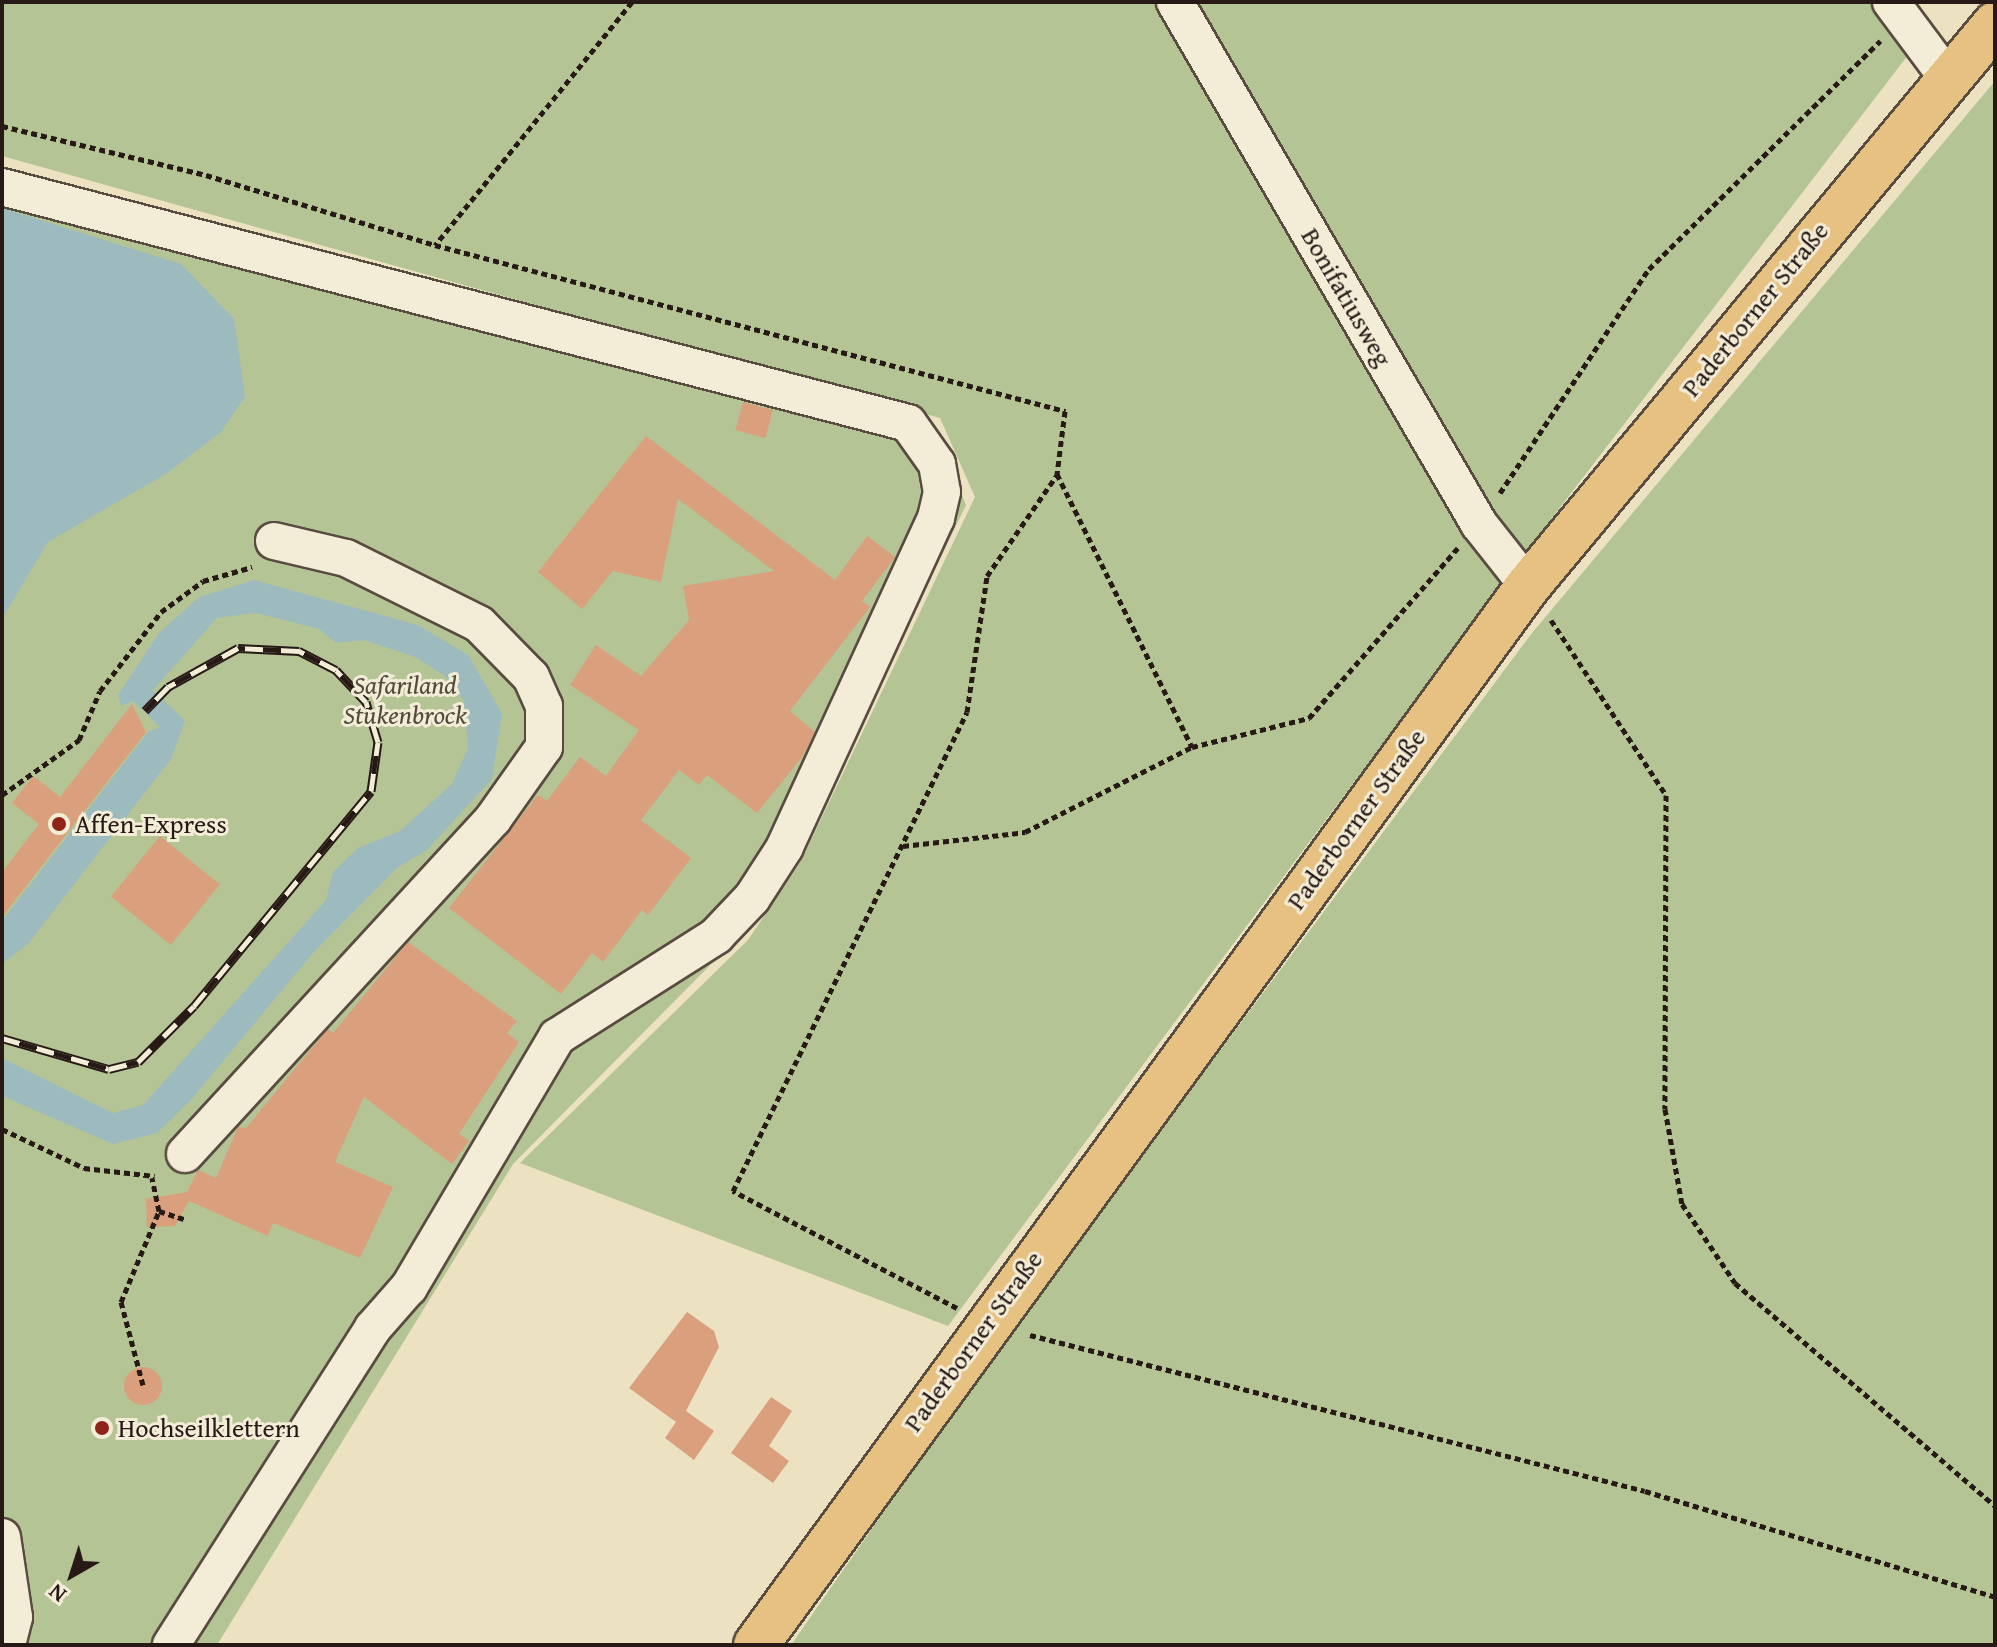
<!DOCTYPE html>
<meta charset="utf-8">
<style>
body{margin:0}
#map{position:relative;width:1997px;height:1647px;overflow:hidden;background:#ece2c2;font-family:"Gentium Book Plus",serif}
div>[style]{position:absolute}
.green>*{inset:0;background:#b4c495}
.water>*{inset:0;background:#9dbbbe}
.building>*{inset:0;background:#daa07d;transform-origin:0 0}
.round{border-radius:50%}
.path>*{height:5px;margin-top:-2.5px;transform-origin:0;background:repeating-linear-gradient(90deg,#271915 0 6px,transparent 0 10px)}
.roads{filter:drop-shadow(2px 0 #584b40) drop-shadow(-2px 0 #584b40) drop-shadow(0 2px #584b40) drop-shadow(0 -2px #584b40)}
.minor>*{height:36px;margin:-18px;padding:0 18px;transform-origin:18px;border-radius:18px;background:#f3ecd7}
.major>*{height:44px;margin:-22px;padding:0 22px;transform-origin:22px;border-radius:22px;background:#e6c181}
.rail>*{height:9px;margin-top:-4.5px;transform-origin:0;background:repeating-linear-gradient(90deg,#f3ecd7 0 18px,#271915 0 36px);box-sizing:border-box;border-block:2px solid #271915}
.dots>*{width:22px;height:22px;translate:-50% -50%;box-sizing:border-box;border:4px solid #f3ecd7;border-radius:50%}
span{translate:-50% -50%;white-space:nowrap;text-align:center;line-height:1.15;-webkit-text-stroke:6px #f3ecd7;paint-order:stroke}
.street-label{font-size:26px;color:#271915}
.park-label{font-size:26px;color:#514c3b;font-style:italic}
.poi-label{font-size:26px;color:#271915}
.left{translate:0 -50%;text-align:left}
.frame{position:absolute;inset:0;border:4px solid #271915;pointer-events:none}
.north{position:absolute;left:32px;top:1535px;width:80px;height:80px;-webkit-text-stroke:6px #f3ecd7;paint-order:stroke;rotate:219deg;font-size:22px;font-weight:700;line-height:32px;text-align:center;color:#271915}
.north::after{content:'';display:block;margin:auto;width:28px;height:36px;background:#271915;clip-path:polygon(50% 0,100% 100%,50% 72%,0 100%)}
</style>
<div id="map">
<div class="green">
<i style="clip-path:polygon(2px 2px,1869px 2px,1912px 50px,1528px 549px,948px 1326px,520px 1163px,748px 940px,800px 863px,975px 497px,940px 418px,2px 156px)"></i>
<i style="clip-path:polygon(1995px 81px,1995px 1645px,791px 1645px,997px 1349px,1532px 633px)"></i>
<i style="clip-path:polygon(2px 176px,931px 421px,966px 505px,793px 860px,745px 930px,513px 1164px,217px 1645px,2px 1645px)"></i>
</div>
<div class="water">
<i style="clip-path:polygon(2px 208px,181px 264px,234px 319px,245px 397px,221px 432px,166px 474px,48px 542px,2px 619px)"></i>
<i style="clip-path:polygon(254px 580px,418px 625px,468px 655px,502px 713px,492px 779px,427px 850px,398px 867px,313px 953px,190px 1101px,157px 1133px,113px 1144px,2px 1096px,2px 1058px,113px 1113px,143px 1105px,326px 900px,333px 872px,358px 848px,400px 831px,452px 784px,468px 748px,464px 701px,445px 676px,415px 657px,364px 640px,336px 643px,319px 629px,256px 613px,217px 618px,153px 690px,185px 721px,171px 759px,28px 944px,2px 964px,2px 921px,148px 732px,160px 727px,133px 701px,121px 706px,118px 695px,159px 633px,199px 597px)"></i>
</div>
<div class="building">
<i style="left:743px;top:402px;width:31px;height:29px;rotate:15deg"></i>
<i style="clip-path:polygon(646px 436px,835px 580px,867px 536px,895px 557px,862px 601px,870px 607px,790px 711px,815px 732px,803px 756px,757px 813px,707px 775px,699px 785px,679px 770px,641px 820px,691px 858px,648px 915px,642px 910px,603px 962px,592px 953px,561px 994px,449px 908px,538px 795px,547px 801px,580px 757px,606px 776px,639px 730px,570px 685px,596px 645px,641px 676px,689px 620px,683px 586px,774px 571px,678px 499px,661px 582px,613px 571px,582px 609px,538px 572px)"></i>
<i style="clip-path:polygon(132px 704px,146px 732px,2px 917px,2px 872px,39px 824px,12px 803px,33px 776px,60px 797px)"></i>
<i style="left:160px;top:836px;width:77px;height:78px;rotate:39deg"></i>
<i style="clip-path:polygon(408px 942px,517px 1021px,507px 1033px,519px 1042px,459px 1134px,469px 1141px,452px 1164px,364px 1097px,335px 1162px,393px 1187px,360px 1258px,273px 1223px,268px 1236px,189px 1201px,175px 1226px,147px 1227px,146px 1199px,187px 1192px,198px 1170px,216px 1178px,238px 1127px,246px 1128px,328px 1029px,333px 1033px)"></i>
<i style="clip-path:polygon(687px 1312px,714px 1331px,719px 1347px,686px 1411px,714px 1431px,694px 1460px,665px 1438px,676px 1422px,629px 1388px)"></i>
<i class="round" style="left:124px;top:1367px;width:38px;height:38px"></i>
<i style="clip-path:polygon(771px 1397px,792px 1411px,769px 1446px,789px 1461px,773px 1483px,731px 1453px)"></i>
</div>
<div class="path">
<i style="left:632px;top:2px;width:313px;rotate:129deg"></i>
<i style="left:435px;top:245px;width:652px;rotate:14.76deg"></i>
<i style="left:1065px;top:411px;width:64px;rotate:97.2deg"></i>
<i style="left:1057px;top:474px;width:305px;rotate:63.7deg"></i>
<i style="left:1192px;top:747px;width:121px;rotate:-13.9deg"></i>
<i style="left:1309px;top:718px;width:226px;rotate:-48.8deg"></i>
<i style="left:2px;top:126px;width:210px;rotate:13.5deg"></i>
<i style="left:206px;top:175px;width:239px;rotate:17deg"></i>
<i style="left:1500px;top:493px;width:269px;rotate:-56.4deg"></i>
<i style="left:1649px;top:269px;width:325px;rotate:-44.6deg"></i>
<i style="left:1551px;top:620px;width:209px;rotate:56.7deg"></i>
<i style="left:1666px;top:795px;width:314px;rotate:90.2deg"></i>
<i style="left:1665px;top:1109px;width:97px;rotate:79.9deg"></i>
<i style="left:1682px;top:1204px;width:95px;rotate:56.1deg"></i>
<i style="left:1735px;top:1283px;width:343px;rotate:40.6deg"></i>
<i style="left:2px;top:795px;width:95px;rotate:-35.5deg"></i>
<i style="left:79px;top:740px;width:53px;rotate:-66.8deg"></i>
<i style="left:100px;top:691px;width:100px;rotate:-52.3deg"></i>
<i style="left:161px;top:612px;width:52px;rotate:-36.4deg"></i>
<i style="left:203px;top:581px;width:51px;rotate:-15.9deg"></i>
<i style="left:903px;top:846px;width:123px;rotate:-6.5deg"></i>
<i style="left:1025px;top:832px;width:187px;rotate:-27deg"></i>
<i style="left:2px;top:1129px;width:91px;rotate:25.4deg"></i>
<i style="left:84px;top:1168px;width:71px;rotate:6.4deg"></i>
<i style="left:159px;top:1211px;width:28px;rotate:18deg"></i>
<i style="left:957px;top:1308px;width:253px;rotate:-152.4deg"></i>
<i style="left:733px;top:1191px;width:533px;rotate:-63.96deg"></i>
<i style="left:967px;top:712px;width:137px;rotate:-81.6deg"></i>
<i style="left:987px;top:576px;width:123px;rotate:-55.3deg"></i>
<i style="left:1030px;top:1335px;width:634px;rotate:14.23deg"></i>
<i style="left:1645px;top:1491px;width:366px;rotate:16.8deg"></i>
<i style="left:143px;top:1385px;width:86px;rotate:-104.8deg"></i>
<i style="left:121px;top:1302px;width:99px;rotate:-67.3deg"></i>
<i style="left:159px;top:1211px;width:34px;rotate:-102deg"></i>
</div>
<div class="roads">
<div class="minor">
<i style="left:1175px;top:2px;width:604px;rotate:59.78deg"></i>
<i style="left:1479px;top:524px;width:79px;rotate:51.7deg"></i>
<i style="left:1891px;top:2px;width:94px;rotate:53.3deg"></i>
<i style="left:2px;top:187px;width:936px;rotate:14.6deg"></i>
<i style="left:908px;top:423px;width:50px;rotate:54.7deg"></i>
<i style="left:937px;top:464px;width:28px;rotate:80deg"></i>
<i style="left:942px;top:492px;width:27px;rotate:103deg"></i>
<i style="left:936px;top:518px;width:362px;rotate:114.7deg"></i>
<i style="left:785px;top:847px;width:61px;rotate:122.9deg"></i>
<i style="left:752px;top:898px;width:52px;rotate:133.5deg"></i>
<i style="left:716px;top:936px;width:188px;rotate:147.6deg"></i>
<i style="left:557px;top:1037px;width:291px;rotate:120.6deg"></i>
<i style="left:409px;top:1287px;width:55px;rotate:131.3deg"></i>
<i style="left:373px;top:1328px;width:376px;rotate:122.5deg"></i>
<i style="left:185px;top:1154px;width:455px;rotate:-47.4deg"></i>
<i style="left:493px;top:819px;width:88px;rotate:-54.7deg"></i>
<i style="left:544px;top:747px;width:41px;rotate:-90deg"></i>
<i style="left:544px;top:706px;width:32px;rotate:-114deg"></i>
<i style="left:531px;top:677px;width:74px;rotate:-134.5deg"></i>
<i style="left:479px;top:624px;width:148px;rotate:-153.6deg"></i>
<i style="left:346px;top:558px;width:74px;rotate:-166.7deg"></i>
<i style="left:2px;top:1537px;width:81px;rotate:81.5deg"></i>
<i style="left:14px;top:1617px;width:29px;rotate:104deg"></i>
</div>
<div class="major">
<i style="left:756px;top:1645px;width:1311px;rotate:-53.91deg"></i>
<i style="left:1528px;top:586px;width:731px;rotate:-50.27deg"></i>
</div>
</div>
<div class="rail">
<i style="left:2px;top:1038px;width:111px;rotate:16.2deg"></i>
<i style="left:109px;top:1069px;width:30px;rotate:-14deg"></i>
<i style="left:138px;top:1062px;width:79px;rotate:-45deg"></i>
<i style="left:194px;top:1006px;width:278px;rotate:-50.5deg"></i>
<i style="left:371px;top:791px;width:49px;rotate:-81.9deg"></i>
<i style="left:378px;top:742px;width:42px;rotate:-106.7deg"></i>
<i style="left:366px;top:702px;width:44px;rotate:-133.2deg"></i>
<i style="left:336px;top:670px;width:42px;rotate:-152.8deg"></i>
<i style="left:299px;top:651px;width:61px;rotate:-177.2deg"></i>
<i style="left:238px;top:648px;width:80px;rotate:150.9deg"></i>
<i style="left:168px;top:687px;width:33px;rotate:134deg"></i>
</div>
<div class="dots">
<i style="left:59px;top:824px;background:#8f2418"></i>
<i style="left:102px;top:1428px;background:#8f2418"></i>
</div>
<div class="street-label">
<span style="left:1347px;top:297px;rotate:60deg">Bonifatiusweg</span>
<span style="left:1755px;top:309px;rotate:-51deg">Paderborner Straße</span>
<span style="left:1356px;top:819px;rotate:-54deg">Paderborner Straße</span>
<span style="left:973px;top:1341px;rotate:-54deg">Paderborner Straße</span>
</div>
<div class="park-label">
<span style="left:405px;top:700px">Safariland<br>Stukenbrock</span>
</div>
<div class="poi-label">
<span class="left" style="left:75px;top:824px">Affen-Express</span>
<span class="left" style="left:118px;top:1428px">Hochseilklettern</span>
</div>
<div class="frame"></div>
<div class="north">N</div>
</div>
